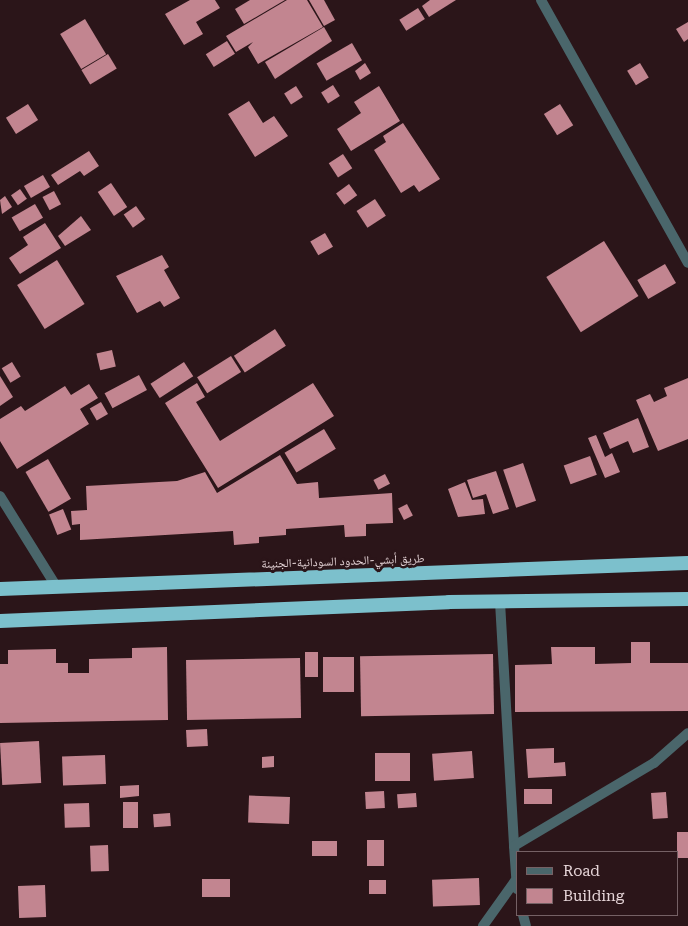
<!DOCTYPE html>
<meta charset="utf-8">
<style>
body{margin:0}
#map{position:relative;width:688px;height:926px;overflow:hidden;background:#2b1519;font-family:"Roboto Serif","Noto Naskh Arabic",serif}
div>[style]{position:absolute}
.building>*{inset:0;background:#c28590;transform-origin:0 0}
.minor>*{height:10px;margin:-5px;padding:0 5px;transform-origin:5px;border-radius:5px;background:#4a666b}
.trunk>*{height:14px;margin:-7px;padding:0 7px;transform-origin:7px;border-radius:7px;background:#7cc0cc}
span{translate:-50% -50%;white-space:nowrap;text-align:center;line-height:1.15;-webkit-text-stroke:5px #2b1519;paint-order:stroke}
.street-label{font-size:12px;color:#e5d4d7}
.legend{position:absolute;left:516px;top:851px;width:162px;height:65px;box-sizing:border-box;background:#2b1519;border:1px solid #756165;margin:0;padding:6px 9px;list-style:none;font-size:15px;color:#e5d4d7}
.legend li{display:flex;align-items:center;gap:10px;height:25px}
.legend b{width:25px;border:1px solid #756165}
</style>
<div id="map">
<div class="building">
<i style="clip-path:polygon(190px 0,215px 0,220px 8px,196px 22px,203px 34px,184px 45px,165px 14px)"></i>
<i style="clip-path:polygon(250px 0,285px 0,244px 24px,235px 9px)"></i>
<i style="clip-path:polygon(287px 0,307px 0,323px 27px,258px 64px,248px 47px,253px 42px,236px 52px,226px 36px)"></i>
<i style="clip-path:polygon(309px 0,324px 0,335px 20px,324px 26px)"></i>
<i style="clip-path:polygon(430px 0,456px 0,429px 17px,422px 6px)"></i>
<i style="left:418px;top:8px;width:13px;height:22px;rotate:58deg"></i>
<i style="left:85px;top:19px;width:41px;height:29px;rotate:59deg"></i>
<i style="clip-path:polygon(688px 22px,688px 39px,684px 42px,676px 29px)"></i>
<i style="clip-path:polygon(324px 27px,332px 41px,275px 79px,265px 62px)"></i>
<i style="left:227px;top:41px;width:15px;height:25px;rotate:58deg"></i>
<i style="left:352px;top:43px;width:20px;height:41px;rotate:60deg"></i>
<i style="left:108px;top:54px;width:17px;height:31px;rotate:59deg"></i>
<i style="clip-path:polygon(365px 63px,371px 73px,360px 80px,355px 71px)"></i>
<i style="left:640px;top:63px;width:17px;height:15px;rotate:59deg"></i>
<i style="left:333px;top:85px;width:13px;height:14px;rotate:58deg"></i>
<i style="left:296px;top:86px;width:13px;height:14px;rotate:58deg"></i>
<i style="clip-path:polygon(379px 86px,400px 121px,351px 151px,337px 129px,361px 113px,354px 102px)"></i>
<i style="clip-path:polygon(249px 101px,263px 123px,274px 116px,288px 136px,255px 157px,228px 114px)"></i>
<i style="left:28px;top:104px;width:19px;height:26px;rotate:58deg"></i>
<i style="left:560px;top:104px;width:25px;height:19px;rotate:58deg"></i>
<i style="clip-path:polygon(403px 123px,440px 179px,419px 192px,414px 185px,401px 193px,374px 150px,386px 142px,383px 136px)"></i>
<i style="clip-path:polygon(89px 151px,99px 166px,84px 176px,80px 171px,58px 185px,51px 175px)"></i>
<i style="left:343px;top:154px;width:17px;height:17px;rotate:57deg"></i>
<i style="left:43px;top:175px;width:14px;height:22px;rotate:60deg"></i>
<i style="left:111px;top:183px;width:29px;height:16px;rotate:56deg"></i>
<i style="left:349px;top:184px;width:14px;height:16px;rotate:54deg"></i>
<i style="left:20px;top:189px;width:12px;height:11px;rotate:55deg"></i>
<i style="left:54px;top:191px;width:15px;height:13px;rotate:62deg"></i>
<i style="clip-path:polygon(5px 196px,12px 207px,2px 214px,0 200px)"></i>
<i style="left:375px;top:199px;width:20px;height:22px;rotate:57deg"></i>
<i style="left:35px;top:204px;width:16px;height:27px;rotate:60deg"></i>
<i style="left:136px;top:206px;width:16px;height:15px;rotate:55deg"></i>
<i style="clip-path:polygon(81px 216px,91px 230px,65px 246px,58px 236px)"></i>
<i style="clip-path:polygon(45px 223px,61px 248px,20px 274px,9px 258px,28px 245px,23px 237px)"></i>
<i style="left:325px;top:233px;width:16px;height:17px;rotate:60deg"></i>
<i style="left:604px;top:241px;width:65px;height:68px;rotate:58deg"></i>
<i style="clip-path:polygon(162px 255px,169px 267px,164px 270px,180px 298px,164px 307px,160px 301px,137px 313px,116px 276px)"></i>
<i style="left:57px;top:260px;width:52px;height:47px;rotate:58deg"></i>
<i style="left:665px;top:264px;width:22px;height:32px;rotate:60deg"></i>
<i style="left:275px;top:329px;width:20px;height:49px;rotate:57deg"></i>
<i style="left:112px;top:350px;width:17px;height:16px;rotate:77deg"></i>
<i style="left:231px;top:356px;width:19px;height:40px;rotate:58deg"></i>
<i style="left:12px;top:362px;width:17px;height:12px;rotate:59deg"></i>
<i style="left:184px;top:362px;width:17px;height:40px;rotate:57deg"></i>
<i style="left:139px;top:375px;width:17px;height:39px;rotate:62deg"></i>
<i style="clip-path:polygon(0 376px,13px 397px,0 406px)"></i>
<i style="clip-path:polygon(688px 378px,688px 439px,658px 451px,636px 400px,650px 394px,654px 402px,667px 396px,664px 388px)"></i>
<i style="clip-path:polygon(197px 383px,205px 397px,196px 402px,220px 441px,313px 383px,334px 416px,218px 488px,165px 403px)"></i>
<i style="clip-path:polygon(89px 384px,98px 398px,80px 409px,89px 424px,17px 469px,0 441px,0 419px,21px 406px,25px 411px,65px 386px,71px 395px)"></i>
<i style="left:101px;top:402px;width:14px;height:13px;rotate:60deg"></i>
<i style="clip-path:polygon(638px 418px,649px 447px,633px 453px,628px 441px,610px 449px,603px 433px)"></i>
<i style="left:324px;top:429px;width:23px;height:46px;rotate:59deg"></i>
<i style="clip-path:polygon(596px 435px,605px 457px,612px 453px,620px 472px,605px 478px,588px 438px)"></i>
<i style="clip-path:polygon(280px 455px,297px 484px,318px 482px,319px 498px,392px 493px,393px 523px,366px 524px,366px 536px,345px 537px,344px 525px,286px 529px,286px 535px,259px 537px,259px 543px,234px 545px,233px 531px,80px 540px,80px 524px,72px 525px,71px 511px,87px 510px,86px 486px,177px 481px,205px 472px,217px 493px)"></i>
<i style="left:590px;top:456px;width:20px;height:28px;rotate:70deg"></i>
<i style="left:48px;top:459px;width:46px;height:26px;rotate:60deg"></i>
<i style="left:523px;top:463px;width:40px;height:21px;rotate:71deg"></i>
<i style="clip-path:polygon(496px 471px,509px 509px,493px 514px,486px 494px,473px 498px,467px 480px)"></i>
<i style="left:385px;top:474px;width:11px;height:13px;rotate:63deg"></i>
<i style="clip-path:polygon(465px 482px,472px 500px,483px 499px,485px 514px,458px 517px,448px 489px)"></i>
<i style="left:407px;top:504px;width:13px;height:10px;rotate:63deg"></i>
<i style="left:63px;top:509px;width:22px;height:15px;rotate:68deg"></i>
<i style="clip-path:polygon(631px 642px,650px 642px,650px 663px,688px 663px,688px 711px,515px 712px,515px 665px,552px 664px,551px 647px,595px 647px,595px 664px,631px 663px)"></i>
<i style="clip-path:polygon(167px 647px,168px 720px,0 723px,0 664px,8px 664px,8px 650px,56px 649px,56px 663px,68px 663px,68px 673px,89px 673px,89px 659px,132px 658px,132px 648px)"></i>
<i style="left:305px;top:652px;width:13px;height:25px"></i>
<i style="left:493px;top:654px;width:60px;height:133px;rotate:89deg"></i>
<i style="left:354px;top:657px;width:35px;height:31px;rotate:90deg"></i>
<i style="left:300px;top:658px;width:60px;height:114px;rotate:89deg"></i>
<i style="left:207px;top:729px;width:17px;height:21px;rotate:87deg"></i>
<i style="left:39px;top:741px;width:42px;height:39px;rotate:87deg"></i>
<i style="clip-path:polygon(554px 748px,554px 763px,565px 762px,566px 776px,528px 778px,526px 749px)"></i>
<i style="left:472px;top:751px;width:27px;height:40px;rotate:86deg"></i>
<i style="left:410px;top:753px;width:28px;height:35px;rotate:90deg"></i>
<i style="left:105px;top:755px;width:29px;height:43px;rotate:88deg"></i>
<i style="clip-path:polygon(274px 756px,274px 767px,262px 768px,262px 757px)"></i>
<i style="clip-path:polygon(139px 785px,139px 796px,120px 798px,120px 786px)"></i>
<i style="left:552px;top:789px;width:15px;height:28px;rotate:90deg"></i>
<i style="left:384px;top:791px;width:17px;height:19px;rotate:87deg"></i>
<i style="left:666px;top:792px;width:26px;height:15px;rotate:86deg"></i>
<i style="left:416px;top:793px;width:14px;height:19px;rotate:86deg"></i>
<i style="left:290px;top:797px;width:27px;height:41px;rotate:92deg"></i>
<i style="left:123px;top:802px;width:15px;height:26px"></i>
<i style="left:89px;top:803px;width:24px;height:25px;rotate:88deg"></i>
<i style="left:170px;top:813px;width:13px;height:17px;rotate:86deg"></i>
<i style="left:677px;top:832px;width:11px;height:26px"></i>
<i style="left:367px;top:840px;width:17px;height:26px"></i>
<i style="left:312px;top:841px;width:25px;height:15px"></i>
<i style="left:108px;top:845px;width:26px;height:18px;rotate:88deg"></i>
<i style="left:479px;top:878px;width:27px;height:47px;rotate:88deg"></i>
<i style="left:202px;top:879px;width:28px;height:18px"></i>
<i style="left:369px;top:880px;width:17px;height:14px"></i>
<i style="left:45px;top:885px;width:32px;height:27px;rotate:88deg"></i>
</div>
<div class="minor">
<i style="left:541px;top:0;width:301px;rotate:60.8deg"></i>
<i style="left:0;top:496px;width:106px;rotate:58.1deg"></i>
<i style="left:500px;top:602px;width:244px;rotate:86.7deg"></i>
<i style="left:517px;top:889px;width:43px;rotate:-94deg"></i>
<i style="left:514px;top:846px;width:163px;rotate:-30.7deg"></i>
<i style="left:654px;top:763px;width:45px;rotate:-41.4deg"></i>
<i style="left:523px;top:915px;width:11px;rotate:75deg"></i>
<i style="left:483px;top:926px;width:55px;rotate:-54.6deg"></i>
</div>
<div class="trunk">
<i style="left:0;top:589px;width:688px;rotate:-2.16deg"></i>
<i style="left:0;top:621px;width:449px;rotate:-2.4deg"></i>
<i style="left:449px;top:602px;width:239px;rotate:-0.7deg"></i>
</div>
<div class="street-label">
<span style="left:343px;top:562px;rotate:-2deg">طريق أبشي-الحدود السودانية-الجنينة</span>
</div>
<ul class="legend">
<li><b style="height:6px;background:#4a666b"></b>Road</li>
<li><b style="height:14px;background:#c28590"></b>Building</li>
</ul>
</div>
